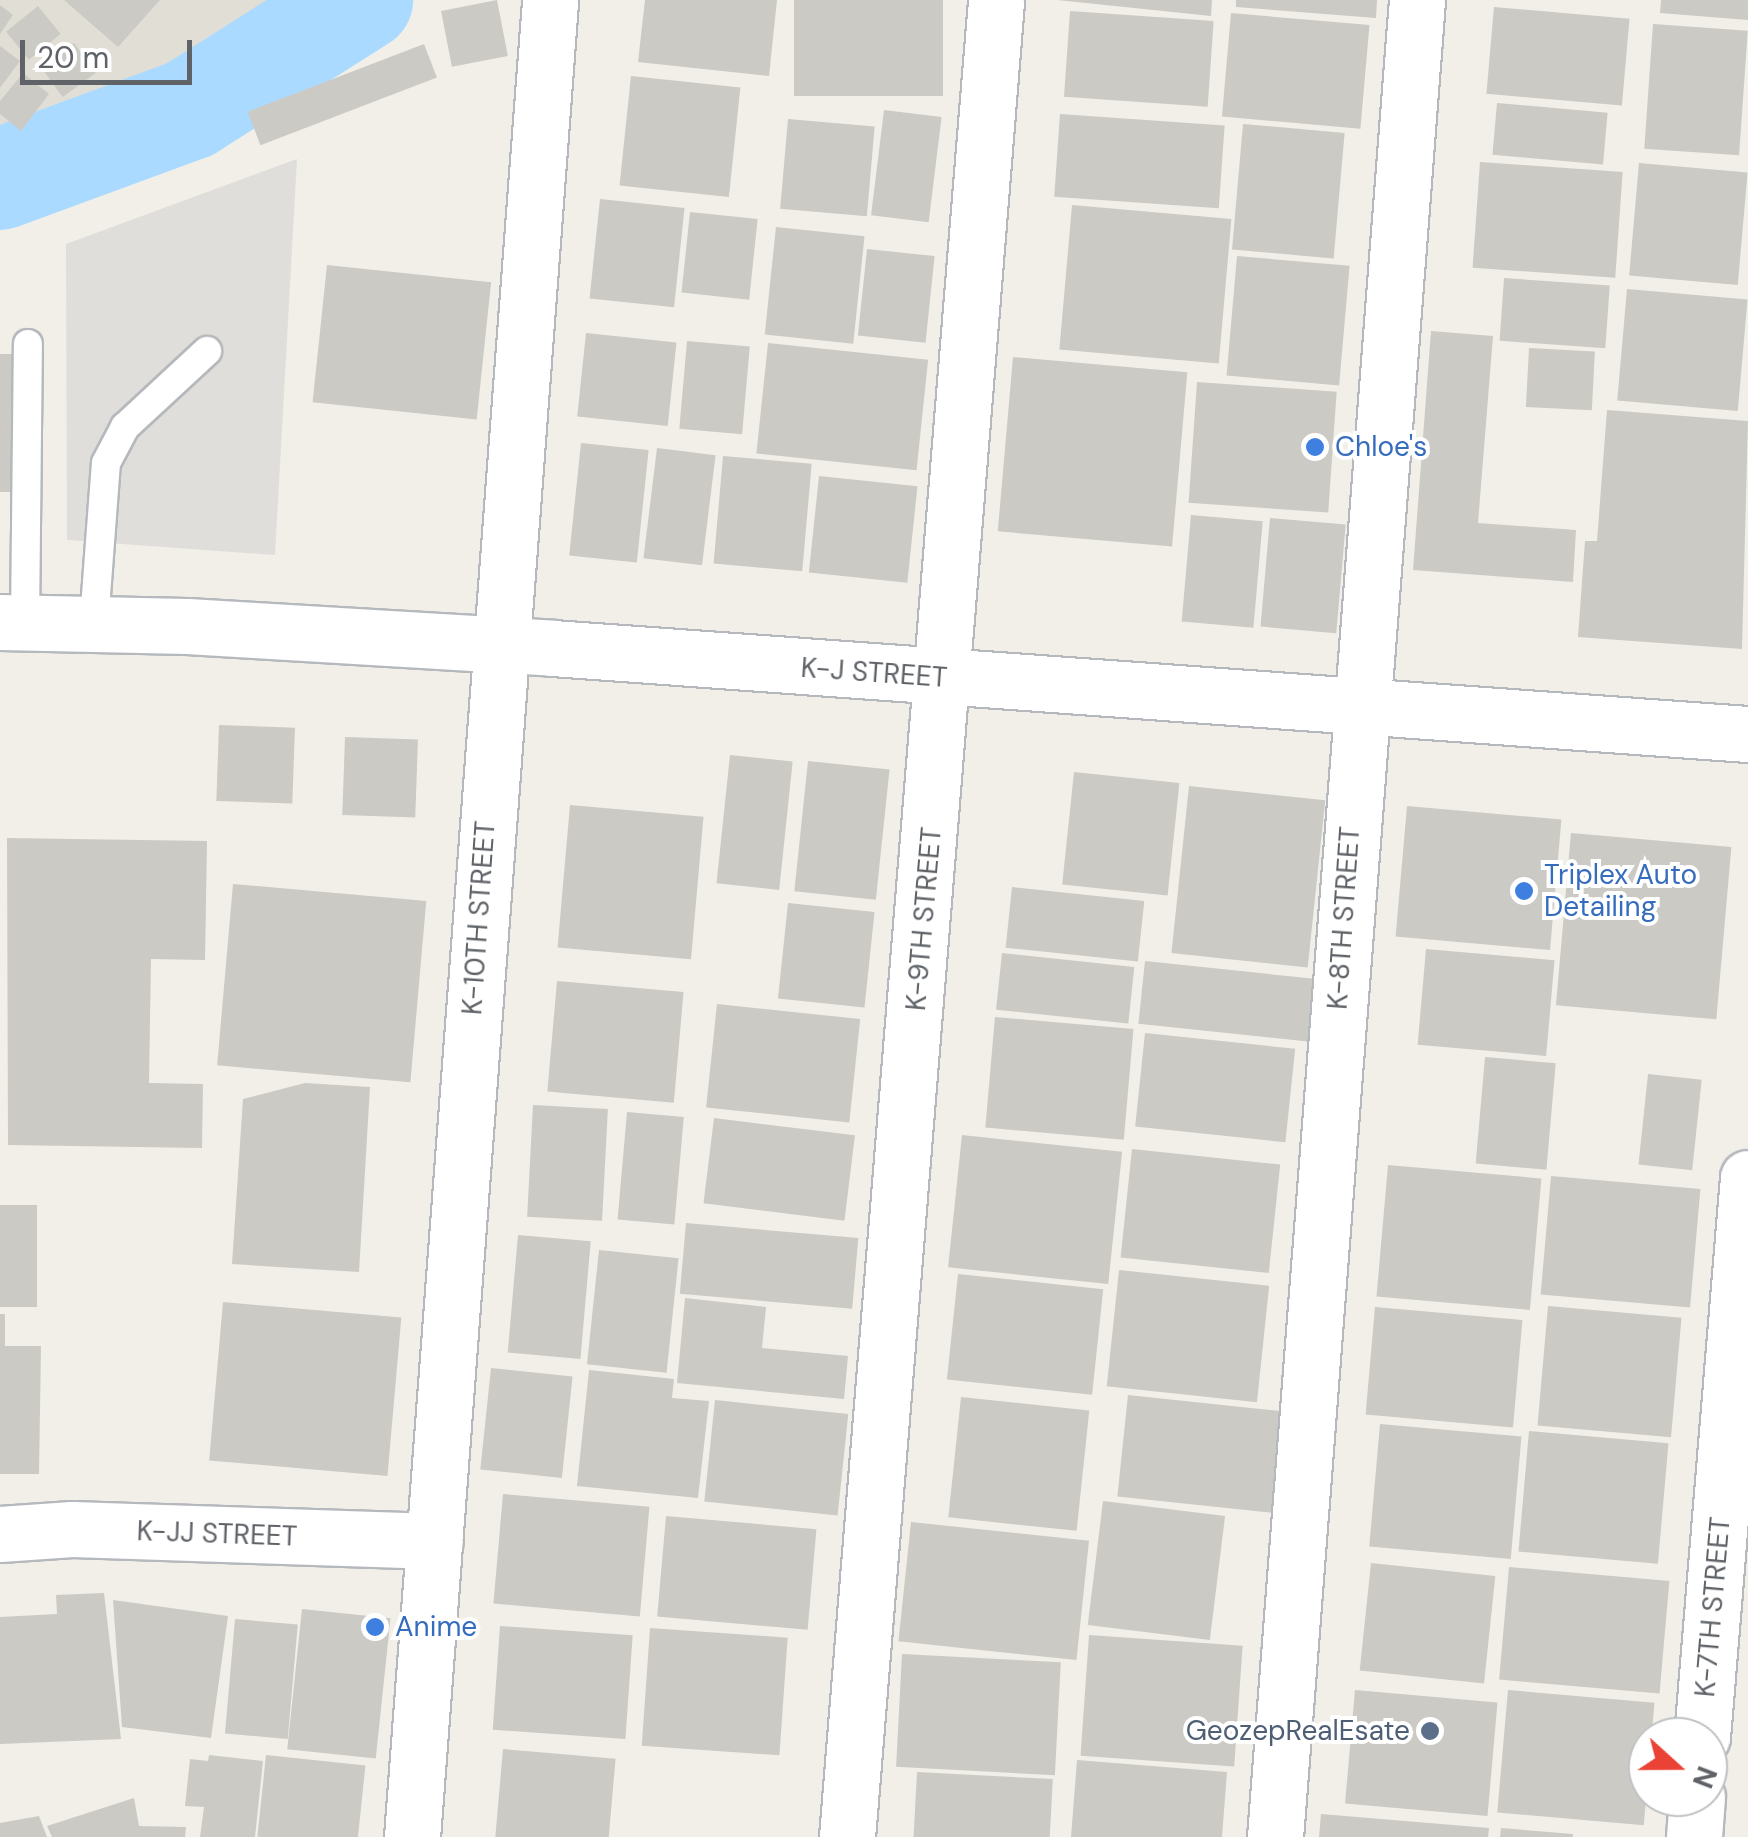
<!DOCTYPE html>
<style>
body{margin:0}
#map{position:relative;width:1748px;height:1837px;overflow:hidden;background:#f1efe8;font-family:"DM Sans",sans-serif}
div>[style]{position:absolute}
.industrial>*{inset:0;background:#e0deda}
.education>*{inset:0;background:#e1ded6}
.river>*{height:102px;margin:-51px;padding:0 51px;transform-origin:51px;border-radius:51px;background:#aadaff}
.building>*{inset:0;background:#cccac5;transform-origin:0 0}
.roads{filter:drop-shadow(2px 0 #b5b8bc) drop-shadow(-2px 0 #b5b8bc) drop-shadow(0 2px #b5b8bc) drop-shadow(0 -2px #b5b8bc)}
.service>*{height:28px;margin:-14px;padding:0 14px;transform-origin:14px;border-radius:14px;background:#fff}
.minor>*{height:55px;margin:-27.5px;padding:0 27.5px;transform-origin:27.5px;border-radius:27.5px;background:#fff}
.tertiary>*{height:55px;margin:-27.5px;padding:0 27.5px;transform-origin:27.5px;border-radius:27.5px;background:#fff}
.dots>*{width:28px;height:28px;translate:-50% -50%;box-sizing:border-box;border:5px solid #fff;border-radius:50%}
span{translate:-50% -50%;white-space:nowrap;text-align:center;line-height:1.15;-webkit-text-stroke:8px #fff;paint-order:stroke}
.shop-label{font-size:28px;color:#366cbe}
.left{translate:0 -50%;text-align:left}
.street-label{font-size:28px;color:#5f6368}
.service-label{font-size:28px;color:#4e5e75}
.right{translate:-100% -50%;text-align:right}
.north{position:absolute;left:1628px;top:1717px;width:100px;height:100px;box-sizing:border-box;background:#fff;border:2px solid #bfc1c3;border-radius:50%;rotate:111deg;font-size:28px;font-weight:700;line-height:40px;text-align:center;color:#5f6368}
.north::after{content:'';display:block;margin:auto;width:35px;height:45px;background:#ea4335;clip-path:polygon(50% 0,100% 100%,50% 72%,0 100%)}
.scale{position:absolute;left:20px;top:40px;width:172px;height:45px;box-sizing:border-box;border:5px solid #5f6368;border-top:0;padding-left:12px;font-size:30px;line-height:35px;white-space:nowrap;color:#5f6368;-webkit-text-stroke:8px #fff;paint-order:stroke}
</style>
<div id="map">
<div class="industrial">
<i style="clip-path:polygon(297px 159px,275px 555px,67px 540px,66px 244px)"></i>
</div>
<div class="education">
<i style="clip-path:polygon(0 0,300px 0,0 143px)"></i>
</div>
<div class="river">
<i style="left:0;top:179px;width:202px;rotate:-20.2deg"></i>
<i style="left:190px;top:109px;width:204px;rotate:-32.4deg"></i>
</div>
<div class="building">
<i style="clip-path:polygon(64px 0,160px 0,118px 47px)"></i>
<i style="left:497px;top:0;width:57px;height:57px;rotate:79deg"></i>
<i style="clip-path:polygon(645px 0,777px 0,769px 76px,638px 62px)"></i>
<i style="left:794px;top:0;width:149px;height:96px"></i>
<i style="clip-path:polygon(1057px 0,1212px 0,1211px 16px)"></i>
<i style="clip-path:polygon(1236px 0,1377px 0,1376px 18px,1236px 7px)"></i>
<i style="clip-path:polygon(1661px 0,1748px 0,1748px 20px,1660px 13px)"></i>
<i style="clip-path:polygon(0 5px,13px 15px,0 34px)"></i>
<i style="left:38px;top:6px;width:36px;height:41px;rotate:51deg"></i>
<i style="left:1494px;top:7px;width:136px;height:87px;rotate:5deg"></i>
<i style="left:1070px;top:11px;width:144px;height:86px;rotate:4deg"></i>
<i style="left:1231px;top:13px;width:139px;height:104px;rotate:5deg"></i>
<i style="left:1653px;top:24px;width:95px;height:125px;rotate:4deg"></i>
<i style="left:74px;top:43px;width:37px;height:41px;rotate:54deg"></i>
<i style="left:424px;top:44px;width:36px;height:189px;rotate:69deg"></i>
<i style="clip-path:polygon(0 46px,20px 61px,0 88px)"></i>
<i style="clip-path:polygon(23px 73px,49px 94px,21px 131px,0 114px,0 101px)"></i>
<i style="left:631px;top:76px;width:110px;height:110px;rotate:6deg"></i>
<i style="left:1497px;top:103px;width:111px;height:52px;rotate:5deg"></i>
<i style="left:884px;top:110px;width:58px;height:106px;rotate:7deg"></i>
<i style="left:1060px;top:114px;width:165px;height:83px;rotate:4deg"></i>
<i style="left:788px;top:119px;width:87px;height:90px;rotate:5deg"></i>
<i style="left:1243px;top:124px;width:102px;height:126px;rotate:5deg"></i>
<i style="left:1480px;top:162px;width:143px;height:106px;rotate:4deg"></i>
<i style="left:1639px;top:163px;width:109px;height:113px;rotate:5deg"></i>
<i style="left:600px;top:199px;width:85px;height:100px;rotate:6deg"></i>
<i style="left:1072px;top:205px;width:160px;height:145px;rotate:5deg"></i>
<i style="left:690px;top:212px;width:68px;height:81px;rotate:6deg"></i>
<i style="left:776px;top:227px;width:89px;height:108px;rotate:6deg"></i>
<i style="left:867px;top:249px;width:68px;height:87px;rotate:6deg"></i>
<i style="left:1237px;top:256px;width:113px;height:120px;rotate:5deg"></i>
<i style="left:327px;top:265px;width:165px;height:138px;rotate:6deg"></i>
<i style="left:1504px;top:278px;width:106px;height:63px;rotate:4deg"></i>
<i style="left:1627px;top:289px;width:121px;height:112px;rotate:5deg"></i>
<i style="clip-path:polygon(1431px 331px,1493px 336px,1478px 523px,1576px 530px,1573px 582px,1413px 570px)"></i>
<i style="left:586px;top:333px;width:91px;height:84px;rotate:6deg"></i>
<i style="left:687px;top:341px;width:63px;height:88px;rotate:5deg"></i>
<i style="left:768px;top:343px;width:161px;height:111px;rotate:6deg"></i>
<i style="left:1529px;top:348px;width:66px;height:59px;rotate:3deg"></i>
<i style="left:16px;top:354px;width:138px;height:16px;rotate:90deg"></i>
<i style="left:1013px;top:357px;width:175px;height:175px;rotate:5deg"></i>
<i style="left:1197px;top:382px;width:140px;height:121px;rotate:4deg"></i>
<i style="clip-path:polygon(1607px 410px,1748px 421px,1742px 649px,1578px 637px,1585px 541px,1597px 541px)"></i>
<i style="left:581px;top:443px;width:68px;height:113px;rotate:6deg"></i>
<i style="left:657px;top:448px;width:59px;height:111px;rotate:7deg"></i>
<i style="left:723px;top:456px;width:89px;height:108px;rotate:5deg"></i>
<i style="left:819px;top:476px;width:99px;height:97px;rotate:6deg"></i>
<i style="left:1191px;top:515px;width:72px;height:107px;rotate:5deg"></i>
<i style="left:1270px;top:518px;width:76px;height:109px;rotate:5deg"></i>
<i style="left:219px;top:725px;width:76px;height:76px;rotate:2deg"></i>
<i style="left:345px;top:737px;width:73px;height:78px;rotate:2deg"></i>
<i style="left:730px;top:755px;width:63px;height:129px;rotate:6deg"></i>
<i style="left:808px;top:761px;width:82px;height:131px;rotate:6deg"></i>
<i style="left:1074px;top:772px;width:106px;height:113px;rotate:6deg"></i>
<i style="left:1189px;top:786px;width:137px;height:168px;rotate:6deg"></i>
<i style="left:570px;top:805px;width:134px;height:143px;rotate:5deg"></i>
<i style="left:1407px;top:806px;width:155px;height:131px;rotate:5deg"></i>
<i style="left:1571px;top:833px;width:161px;height:173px;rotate:5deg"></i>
<i style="clip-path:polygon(7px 838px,207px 841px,205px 960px,151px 959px,149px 1083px,203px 1084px,202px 1148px,8px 1145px)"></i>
<i style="left:233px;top:884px;width:194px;height:182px;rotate:5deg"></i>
<i style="left:1012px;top:887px;width:133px;height:61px;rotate:6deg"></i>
<i style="left:788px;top:903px;width:87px;height:96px;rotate:6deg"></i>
<i style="left:1426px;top:949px;width:129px;height:96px;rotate:5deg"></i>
<i style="left:1002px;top:953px;width:133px;height:57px;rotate:6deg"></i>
<i style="left:1145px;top:961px;width:175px;height:63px;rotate:6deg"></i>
<i style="left:557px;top:981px;width:127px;height:111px;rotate:5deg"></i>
<i style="left:717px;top:1004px;width:144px;height:104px;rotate:6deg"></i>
<i style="left:995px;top:1017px;width:139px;height:111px;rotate:5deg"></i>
<i style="left:1145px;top:1033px;width:151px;height:94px;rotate:6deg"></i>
<i style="left:1485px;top:1057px;width:71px;height:107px;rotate:5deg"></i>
<i style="left:1648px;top:1074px;width:54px;height:91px;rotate:6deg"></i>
<i style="clip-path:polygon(305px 1083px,370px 1087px,359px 1272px,232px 1264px,243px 1099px)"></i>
<i style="left:533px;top:1105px;width:75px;height:112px;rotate:3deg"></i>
<i style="left:627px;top:1112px;width:57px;height:108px;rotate:5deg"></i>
<i style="left:714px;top:1118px;width:142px;height:86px;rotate:7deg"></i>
<i style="left:962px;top:1135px;width:161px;height:133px;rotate:6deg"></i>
<i style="left:1132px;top:1149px;width:149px;height:109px;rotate:6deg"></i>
<i style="left:1388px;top:1165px;width:154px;height:132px;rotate:5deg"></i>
<i style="left:1551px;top:1176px;width:150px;height:119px;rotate:5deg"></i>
<i style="left:0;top:1205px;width:37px;height:102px"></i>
<i style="left:686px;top:1223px;width:173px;height:71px;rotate:5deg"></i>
<i style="left:518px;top:1235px;width:73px;height:118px;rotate:5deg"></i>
<i style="left:599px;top:1250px;width:80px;height:115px;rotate:6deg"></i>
<i style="left:1119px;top:1270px;width:151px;height:117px;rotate:6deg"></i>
<i style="left:958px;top:1274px;width:146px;height:106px;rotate:6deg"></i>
<i style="clip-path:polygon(685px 1298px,766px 1307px,762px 1348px,848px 1356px,844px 1399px,677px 1383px)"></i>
<i style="left:223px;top:1302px;width:179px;height:159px;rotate:5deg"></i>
<i style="left:1548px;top:1306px;width:134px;height:120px;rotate:5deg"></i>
<i style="left:1375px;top:1307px;width:148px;height:108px;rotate:5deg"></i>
<i style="clip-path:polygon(0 1314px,5px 1314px,5px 1346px,41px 1346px,39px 1474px,0 1474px)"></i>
<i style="left:491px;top:1368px;width:82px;height:102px;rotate:6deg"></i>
<i style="clip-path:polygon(589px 1370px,674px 1379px,672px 1398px,709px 1401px,698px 1498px,577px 1486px)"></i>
<i style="left:1128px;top:1395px;width:161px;height:102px;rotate:6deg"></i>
<i style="left:961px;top:1397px;width:129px;height:121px;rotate:6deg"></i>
<i style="left:715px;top:1400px;width:134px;height:102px;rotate:6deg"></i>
<i style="left:1380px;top:1424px;width:142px;height:123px;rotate:5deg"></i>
<i style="left:1529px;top:1431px;width:140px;height:121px;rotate:5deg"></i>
<i style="left:503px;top:1494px;width:147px;height:110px;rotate:5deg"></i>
<i style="left:1103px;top:1501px;width:123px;height:125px;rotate:7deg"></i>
<i style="left:666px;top:1516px;width:151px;height:101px;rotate:5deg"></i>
<i style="left:911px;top:1522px;width:179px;height:120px;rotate:6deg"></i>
<i style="left:1371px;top:1563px;width:125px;height:108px;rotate:6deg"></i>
<i style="left:1509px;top:1567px;width:161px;height:113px;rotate:5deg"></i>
<i style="clip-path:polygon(104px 1593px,121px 1739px,0 1744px,0 1617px,57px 1614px,56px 1595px)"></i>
<i style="clip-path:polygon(113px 1600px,228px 1616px,211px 1738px,122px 1727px)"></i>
<i style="left:302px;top:1609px;width:89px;height:141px;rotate:6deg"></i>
<i style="left:235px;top:1619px;width:63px;height:115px;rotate:5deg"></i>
<i style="left:500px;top:1626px;width:133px;height:104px;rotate:4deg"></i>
<i style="left:650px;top:1628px;width:138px;height:118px;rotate:4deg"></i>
<i style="left:1089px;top:1635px;width:154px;height:121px;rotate:4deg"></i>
<i style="left:902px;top:1654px;width:159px;height:113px;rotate:3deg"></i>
<i style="left:1355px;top:1690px;width:143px;height:114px;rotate:5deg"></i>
<i style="left:1508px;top:1690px;width:147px;height:123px;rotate:5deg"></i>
<i style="left:503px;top:1749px;width:113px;height:88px;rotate:5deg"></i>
<i style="clip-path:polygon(209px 1755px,263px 1761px,255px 1837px,200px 1837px,204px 1807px,185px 1806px,190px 1759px,208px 1761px)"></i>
<i style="left:266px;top:1755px;width:100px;height:82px;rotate:6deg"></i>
<i style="clip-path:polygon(1077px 1760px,1227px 1772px,1222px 1837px,1071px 1837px)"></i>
<i style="left:917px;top:1772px;width:136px;height:65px;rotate:3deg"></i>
<i style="clip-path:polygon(134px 1798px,139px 1826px,186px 1827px,185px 1837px,52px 1837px,47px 1826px)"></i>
<i style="clip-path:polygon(1321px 1814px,1489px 1828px,1488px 1837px,1319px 1837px)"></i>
<i style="clip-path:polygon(39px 1816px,47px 1837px,0 1837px,0 1823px)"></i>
<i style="clip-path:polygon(1501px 1828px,1573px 1834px,1573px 1837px,1500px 1837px)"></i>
</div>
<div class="roads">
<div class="service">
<i style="left:25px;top:622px;width:278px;rotate:-89.4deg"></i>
<i style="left:94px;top:622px;width:159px;rotate:-85.7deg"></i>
<i style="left:106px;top:463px;width:41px;rotate:-62.2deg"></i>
<i style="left:125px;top:427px;width:112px;rotate:-42.8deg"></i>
</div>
<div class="minor">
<i style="left:0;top:1534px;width:72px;rotate:-4deg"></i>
<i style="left:72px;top:1529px;width:363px;rotate:1.9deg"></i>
<i style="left:1702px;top:1737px;width:561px;rotate:-85.3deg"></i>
<i style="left:412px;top:1837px;width:1842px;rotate:-85.7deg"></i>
<i style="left:847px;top:1837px;width:1843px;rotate:-85.36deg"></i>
<i style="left:1275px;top:1837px;width:1842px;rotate:-85.58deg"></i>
<i style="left:1694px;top:1837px;width:40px;rotate:-85.7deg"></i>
</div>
<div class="tertiary">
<i style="left:0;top:622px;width:187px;rotate:1.2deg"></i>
<i style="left:187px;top:626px;width:367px;rotate:3.4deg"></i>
<i style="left:553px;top:648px;width:1198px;rotate:4.12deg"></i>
</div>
</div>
<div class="dots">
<i style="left:1315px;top:447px;background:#3f7fe0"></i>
<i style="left:1524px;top:891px;background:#3f7fe0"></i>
<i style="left:375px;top:1627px;background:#3f7fe0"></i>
<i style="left:1430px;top:1731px;background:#5c6f8a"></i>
</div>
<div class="shop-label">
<span class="left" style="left:1335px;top:447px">Chloe's</span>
<span class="left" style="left:1544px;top:891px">Triplex Auto<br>Detailing</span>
<span class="left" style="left:395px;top:1627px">Anime</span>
</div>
<div class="street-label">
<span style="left:874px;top:673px;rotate:4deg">K-J STREET</span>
<span style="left:479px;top:918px;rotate:-86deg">K-10TH STREET</span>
<span style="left:1344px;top:918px;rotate:-86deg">K-8TH STREET</span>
<span style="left:924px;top:919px;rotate:-85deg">K-9TH STREET</span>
<span style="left:217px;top:1534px;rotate:2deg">K-JJ STREET</span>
<span style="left:1713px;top:1607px;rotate:-85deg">K-7TH STREET</span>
</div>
<div class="service-label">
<span class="right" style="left:1410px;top:1731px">GeozepRealEsate</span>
</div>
<div class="north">N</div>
<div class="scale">20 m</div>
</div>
